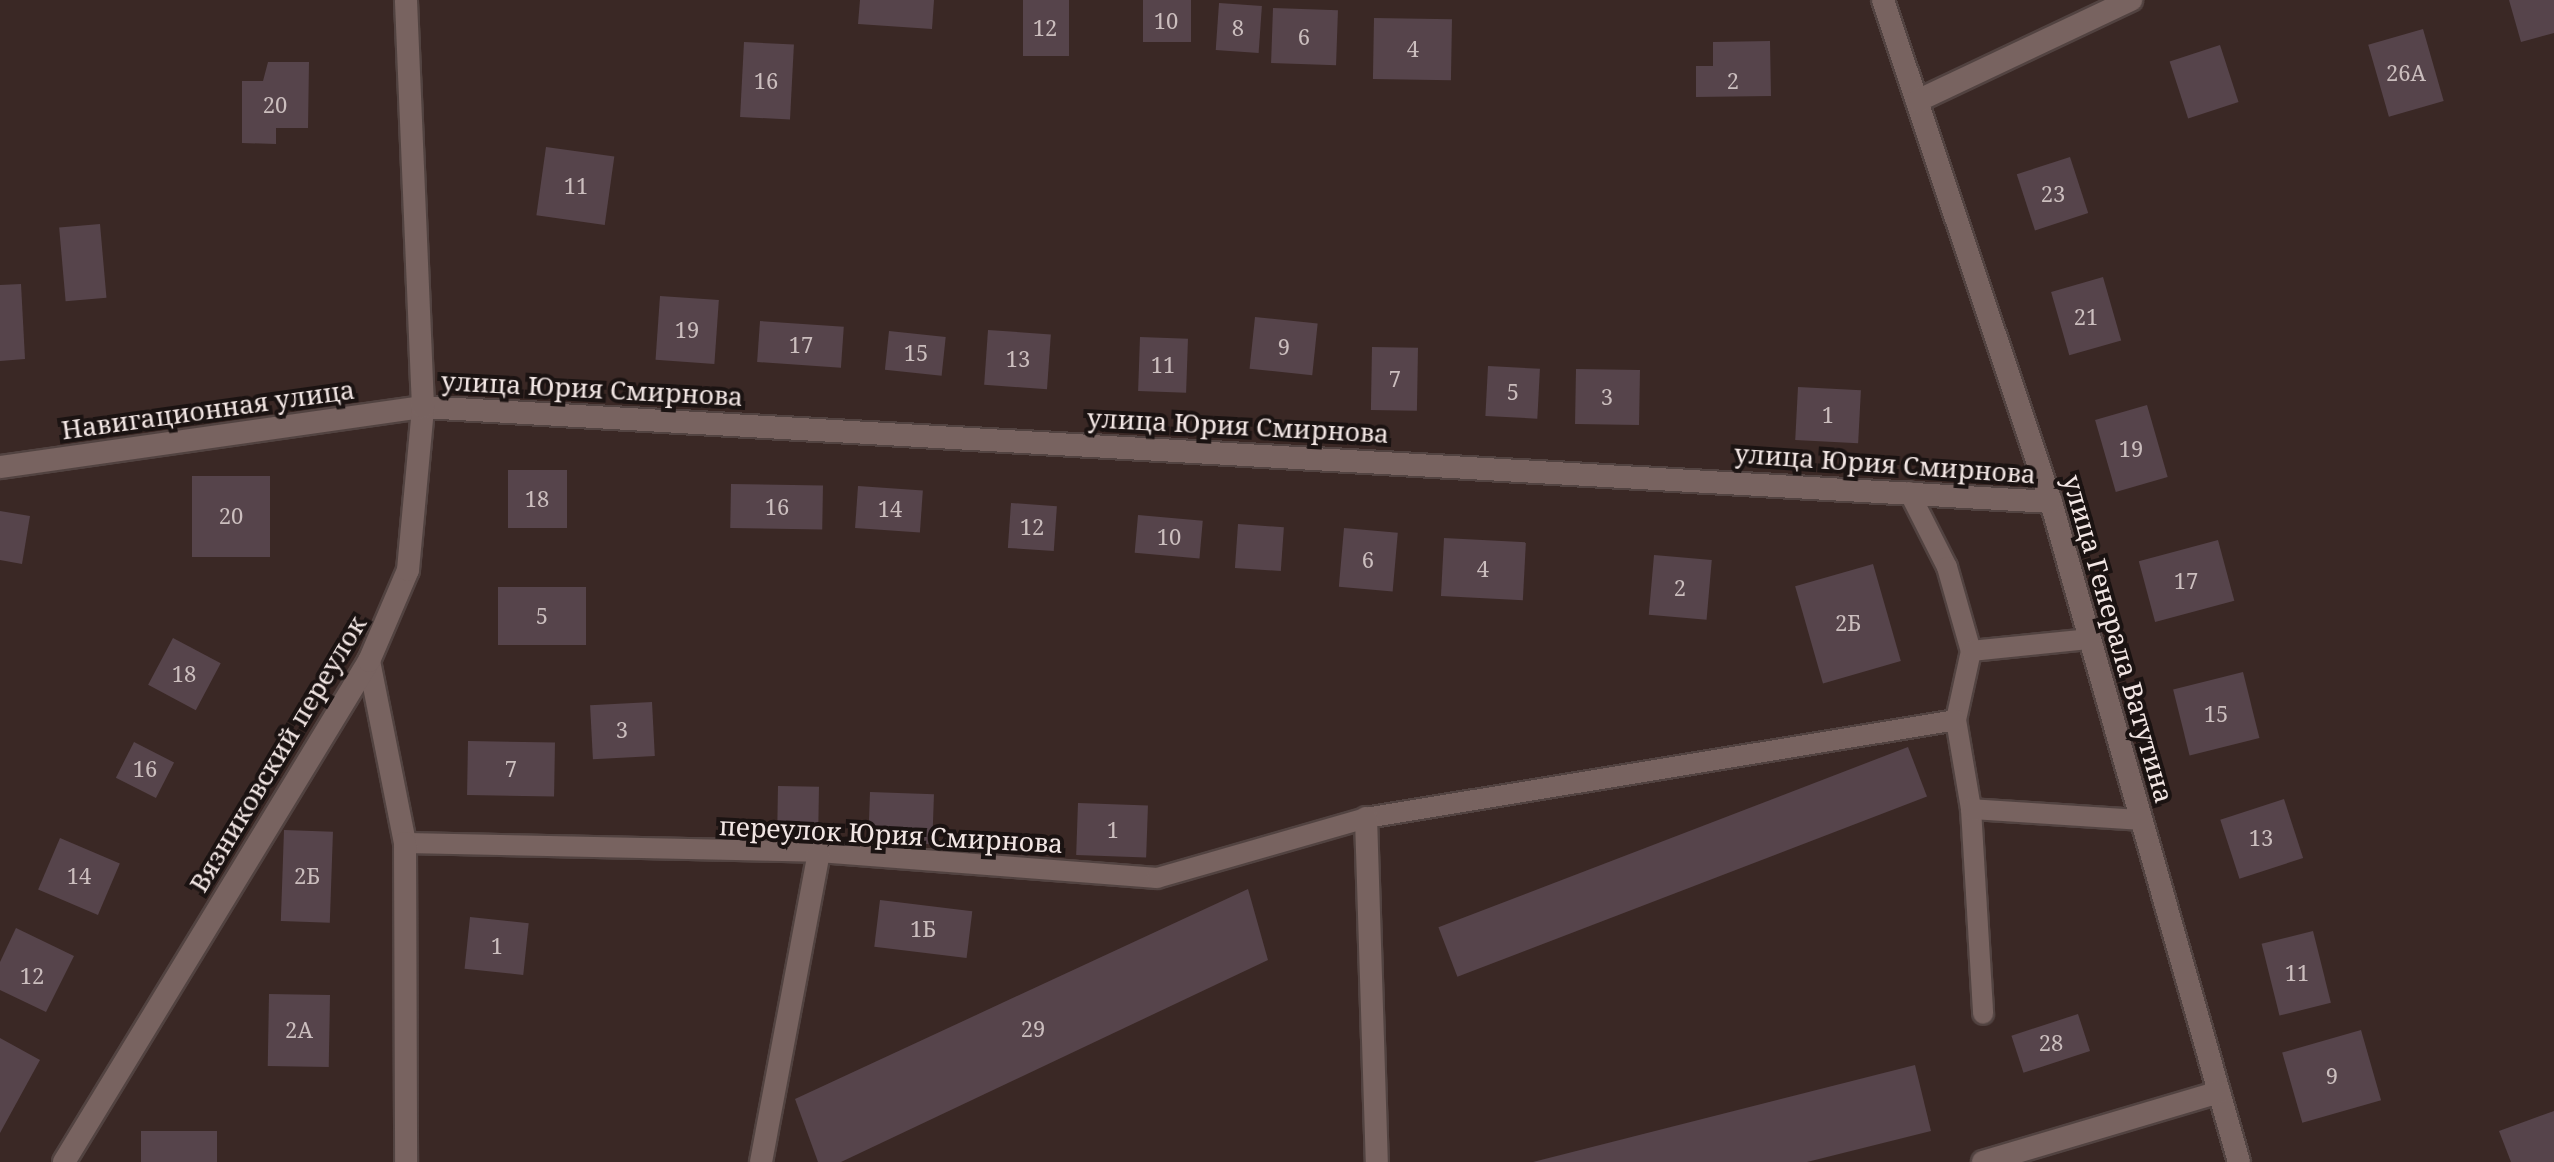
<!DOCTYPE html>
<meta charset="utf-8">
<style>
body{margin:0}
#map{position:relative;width:2554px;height:1162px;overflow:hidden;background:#3a2825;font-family:"Noto Serif",serif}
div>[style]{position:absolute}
.building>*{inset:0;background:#56444b;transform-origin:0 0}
.roads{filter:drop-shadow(2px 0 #524341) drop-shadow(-2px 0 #524341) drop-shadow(0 2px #524341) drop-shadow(0 -2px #524341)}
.service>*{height:20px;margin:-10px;padding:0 10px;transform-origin:10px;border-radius:10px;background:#786360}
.minor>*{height:22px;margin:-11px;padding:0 11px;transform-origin:11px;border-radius:11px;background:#786360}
span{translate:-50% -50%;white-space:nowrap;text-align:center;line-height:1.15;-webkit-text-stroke:8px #1b1312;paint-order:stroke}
.number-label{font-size:22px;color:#cbbebe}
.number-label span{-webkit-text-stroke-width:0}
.street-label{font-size:26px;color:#f2e6e4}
</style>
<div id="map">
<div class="building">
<i style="clip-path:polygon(860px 0,934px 0,932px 29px,858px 24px)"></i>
<i style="left:1023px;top:0;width:46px;height:56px"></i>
<i style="left:1143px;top:0;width:48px;height:42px"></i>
<i style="clip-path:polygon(2509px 0,2554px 0,2554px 33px,2521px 42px)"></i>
<i style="left:1219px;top:3px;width:43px;height:47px;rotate:4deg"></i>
<i style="left:1273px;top:8px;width:65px;height:55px;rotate:2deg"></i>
<i style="left:1374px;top:18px;width:78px;height:61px;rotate:1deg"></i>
<i style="left:2423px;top:29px;width:75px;height:57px;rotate:74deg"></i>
<i style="clip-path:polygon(1770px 41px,1771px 96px,1696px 97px,1696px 66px,1713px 66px,1713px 42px)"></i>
<i style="left:744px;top:42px;width:50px;height:75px;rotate:3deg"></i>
<i style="left:2220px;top:45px;width:60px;height:53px;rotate:72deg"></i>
<i style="clip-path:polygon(268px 62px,309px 62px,308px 128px,276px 128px,276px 144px,242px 143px,242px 81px,263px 81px)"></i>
<i style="left:546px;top:147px;width:69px;height:69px;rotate:8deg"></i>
<i style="left:2070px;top:157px;width:59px;height:56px;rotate:72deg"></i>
<i style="left:100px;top:224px;width:74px;height:41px;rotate:85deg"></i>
<i style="left:2103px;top:277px;width:66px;height:54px;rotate:74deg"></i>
<i style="clip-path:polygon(21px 284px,25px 359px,0 361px,0 285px)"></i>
<i style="left:660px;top:296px;width:59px;height:64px;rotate:4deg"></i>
<i style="left:1255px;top:317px;width:63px;height:52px;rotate:6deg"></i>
<i style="left:760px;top:321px;width:84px;height:41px;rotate:4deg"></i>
<i style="left:988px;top:330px;width:63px;height:55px;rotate:4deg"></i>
<i style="left:889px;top:331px;width:57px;height:39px;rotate:6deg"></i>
<i style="left:1140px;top:337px;width:48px;height:54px;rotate:2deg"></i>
<i style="left:1372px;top:347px;width:46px;height:63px;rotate:1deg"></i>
<i style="left:1488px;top:366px;width:52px;height:50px;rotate:3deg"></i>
<i style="left:1576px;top:369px;width:64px;height:55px;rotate:1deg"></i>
<i style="left:1798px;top:387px;width:63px;height:53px;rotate:3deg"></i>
<i style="left:2147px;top:405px;width:75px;height:54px;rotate:74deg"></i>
<i style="left:508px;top:470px;width:59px;height:58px"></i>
<i style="left:192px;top:476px;width:78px;height:81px"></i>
<i style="left:731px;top:484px;width:92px;height:44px;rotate:1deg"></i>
<i style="left:858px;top:486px;width:65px;height:42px;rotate:4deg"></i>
<i style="left:1011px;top:503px;width:46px;height:45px;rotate:4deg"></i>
<i style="clip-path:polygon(0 511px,30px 516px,22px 564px,0 560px)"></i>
<i style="left:1138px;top:515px;width:65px;height:38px;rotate:5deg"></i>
<i style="left:1238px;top:524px;width:46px;height:44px;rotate:4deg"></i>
<i style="left:1344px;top:528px;width:54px;height:59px;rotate:5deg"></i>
<i style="left:1444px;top:538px;width:82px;height:58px;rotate:3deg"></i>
<i style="left:2218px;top:540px;width:63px;height:82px;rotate:75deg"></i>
<i style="left:1654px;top:555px;width:58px;height:60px;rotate:5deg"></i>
<i style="left:1873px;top:564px;width:101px;height:81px;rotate:74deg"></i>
<i style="left:498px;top:587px;width:88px;height:58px"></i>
<i style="left:173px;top:638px;width:54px;height:53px;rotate:28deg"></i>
<i style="left:2243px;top:672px;width:68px;height:72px;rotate:76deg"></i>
<i style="left:652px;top:702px;width:54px;height:62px;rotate:87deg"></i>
<i style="left:468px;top:741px;width:87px;height:54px;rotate:1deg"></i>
<i style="left:134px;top:742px;width:45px;height:40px;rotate:27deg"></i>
<i style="left:1908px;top:747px;width:53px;height:503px;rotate:69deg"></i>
<i style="left:778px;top:786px;width:41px;height:49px;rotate:1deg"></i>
<i style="left:870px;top:792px;width:64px;height:50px;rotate:2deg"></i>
<i style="left:2284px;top:799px;width:62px;height:67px;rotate:72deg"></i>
<i style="left:1078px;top:803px;width:70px;height:52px;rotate:2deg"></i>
<i style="left:284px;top:830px;width:49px;height:91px;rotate:2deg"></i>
<i style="left:60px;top:838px;width:65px;height:56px;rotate:23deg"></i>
<i style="clip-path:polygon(1248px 889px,1268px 960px,841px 1162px,818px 1162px,795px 1099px)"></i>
<i style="left:880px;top:900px;width:93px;height:47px;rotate:7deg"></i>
<i style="left:470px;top:917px;width:59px;height:52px;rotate:6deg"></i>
<i style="clip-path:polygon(16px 928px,74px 956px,46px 1012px,0 990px,0 962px)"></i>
<i style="left:2313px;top:931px;width:74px;height:53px;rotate:76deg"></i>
<i style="left:269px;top:994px;width:61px;height:72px;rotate:1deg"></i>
<i style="left:2078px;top:1014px;width:39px;height:70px;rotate:72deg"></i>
<i style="left:2361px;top:1030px;width:73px;height:82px;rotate:74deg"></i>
<i style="clip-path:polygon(0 1038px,40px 1060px,0 1133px)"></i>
<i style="clip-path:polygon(1915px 1065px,1931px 1131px,1807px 1162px,1533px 1162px)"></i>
<i style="clip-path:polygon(2554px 1111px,2554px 1162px,2511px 1162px,2499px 1131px)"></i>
<i style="left:141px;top:1131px;width:76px;height:31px"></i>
</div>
<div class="roads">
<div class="service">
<i style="left:1909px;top:492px;width:84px;rotate:63.1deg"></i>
<i style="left:1947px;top:567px;width:87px;rotate:74.1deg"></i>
<i style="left:1971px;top:651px;width:71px;rotate:102.3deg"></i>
<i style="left:1956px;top:720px;width:90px;rotate:80.4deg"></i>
<i style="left:1971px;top:809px;width:205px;rotate:86.6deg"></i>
<i style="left:1971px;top:651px;width:120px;rotate:-5.8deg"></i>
<i style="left:1971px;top:809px;width:170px;rotate:3.7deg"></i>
<i style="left:405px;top:843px;width:414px;rotate:1.2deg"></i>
<i style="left:819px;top:852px;width:339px;rotate:4.4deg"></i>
<i style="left:1157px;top:878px;width:217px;rotate:-16deg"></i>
<i style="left:1366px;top:818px;width:598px;rotate:-9.43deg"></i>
</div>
<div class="minor">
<i style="left:1883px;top:0;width:529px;rotate:71.5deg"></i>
<i style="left:2051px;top:502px;width:686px;rotate:74.1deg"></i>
<i style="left:1917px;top:101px;width:237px;rotate:-25.3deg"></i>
<i style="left:0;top:467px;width:427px;rotate:-8.1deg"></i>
<i style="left:423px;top:407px;width:1631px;rotate:3.34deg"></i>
<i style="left:369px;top:661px;width:186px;rotate:78.8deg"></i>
<i style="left:405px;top:843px;width:319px;rotate:89.8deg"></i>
<i style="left:1366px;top:818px;width:344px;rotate:88.2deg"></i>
<i style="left:64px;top:1162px;width:587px;rotate:-58.67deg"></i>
<i style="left:369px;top:661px;width:99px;rotate:-66.8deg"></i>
<i style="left:408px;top:570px;width:164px;rotate:-84.7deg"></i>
<i style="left:423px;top:407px;width:407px;rotate:-92.4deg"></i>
<i style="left:761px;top:1162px;width:315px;rotate:-79.4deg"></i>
<i style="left:1983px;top:1162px;width:246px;rotate:-16.5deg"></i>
</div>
</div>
<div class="number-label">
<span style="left:1166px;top:21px">10</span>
<span style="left:1045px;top:28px">12</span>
<span style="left:1238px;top:28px">8</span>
<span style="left:1304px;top:37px">6</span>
<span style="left:1413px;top:49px">4</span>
<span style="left:2406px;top:73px">26А</span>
<span style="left:766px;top:81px">16</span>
<span style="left:1733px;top:81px">2</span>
<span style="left:275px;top:105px">20</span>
<span style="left:576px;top:186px">11</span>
<span style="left:2053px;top:194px">23</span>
<span style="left:2086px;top:317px">21</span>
<span style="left:687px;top:330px">19</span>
<span style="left:801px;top:345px">17</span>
<span style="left:1284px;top:347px">9</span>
<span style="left:916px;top:353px">15</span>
<span style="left:1018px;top:359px">13</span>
<span style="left:1163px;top:365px">11</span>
<span style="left:1395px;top:379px">7</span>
<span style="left:1513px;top:392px">5</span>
<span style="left:1607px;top:397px">3</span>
<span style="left:1828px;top:415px">1</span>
<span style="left:2131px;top:449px">19</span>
<span style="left:537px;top:499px">18</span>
<span style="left:777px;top:507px">16</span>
<span style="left:890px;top:509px">14</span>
<span style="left:231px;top:516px">20</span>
<span style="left:1032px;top:527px">12</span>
<span style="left:1169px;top:537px">10</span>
<span style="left:1368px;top:560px">6</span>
<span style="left:1483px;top:569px">4</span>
<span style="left:2186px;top:581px">17</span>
<span style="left:1680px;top:588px">2</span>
<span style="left:542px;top:616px">5</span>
<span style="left:1848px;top:623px">2Б</span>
<span style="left:184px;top:674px">18</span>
<span style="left:2216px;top:714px">15</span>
<span style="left:622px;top:730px">3</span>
<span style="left:145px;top:769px">16</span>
<span style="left:511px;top:769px">7</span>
<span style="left:1113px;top:830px">1</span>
<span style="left:2261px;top:838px">13</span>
<span style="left:79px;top:876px">14</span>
<span style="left:307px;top:876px">2Б</span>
<span style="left:923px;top:929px">1Б</span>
<span style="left:497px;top:946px">1</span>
<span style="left:2297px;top:973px">11</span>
<span style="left:32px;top:976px">12</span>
<span style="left:1033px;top:1029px">29</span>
<span style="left:299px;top:1030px">2А</span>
<span style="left:2051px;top:1043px">28</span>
<span style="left:2332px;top:1076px">9</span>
</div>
<div class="street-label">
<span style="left:592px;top:389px;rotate:3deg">улица Юрия Смирнова</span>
<span style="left:208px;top:410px;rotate:-8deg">Навигационная улица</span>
<span style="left:1238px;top:426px;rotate:3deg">улица Юрия Смирнова</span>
<span style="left:1885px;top:464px;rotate:4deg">улица Юрия Смирнова</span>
<span style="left:2118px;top:639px;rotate:74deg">улица Генерала Ватутина</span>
<span style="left:278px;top:754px;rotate:-59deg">Вязниковский переулок</span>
<span style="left:891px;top:835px;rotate:3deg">переулок Юрия Смирнова</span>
</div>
</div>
